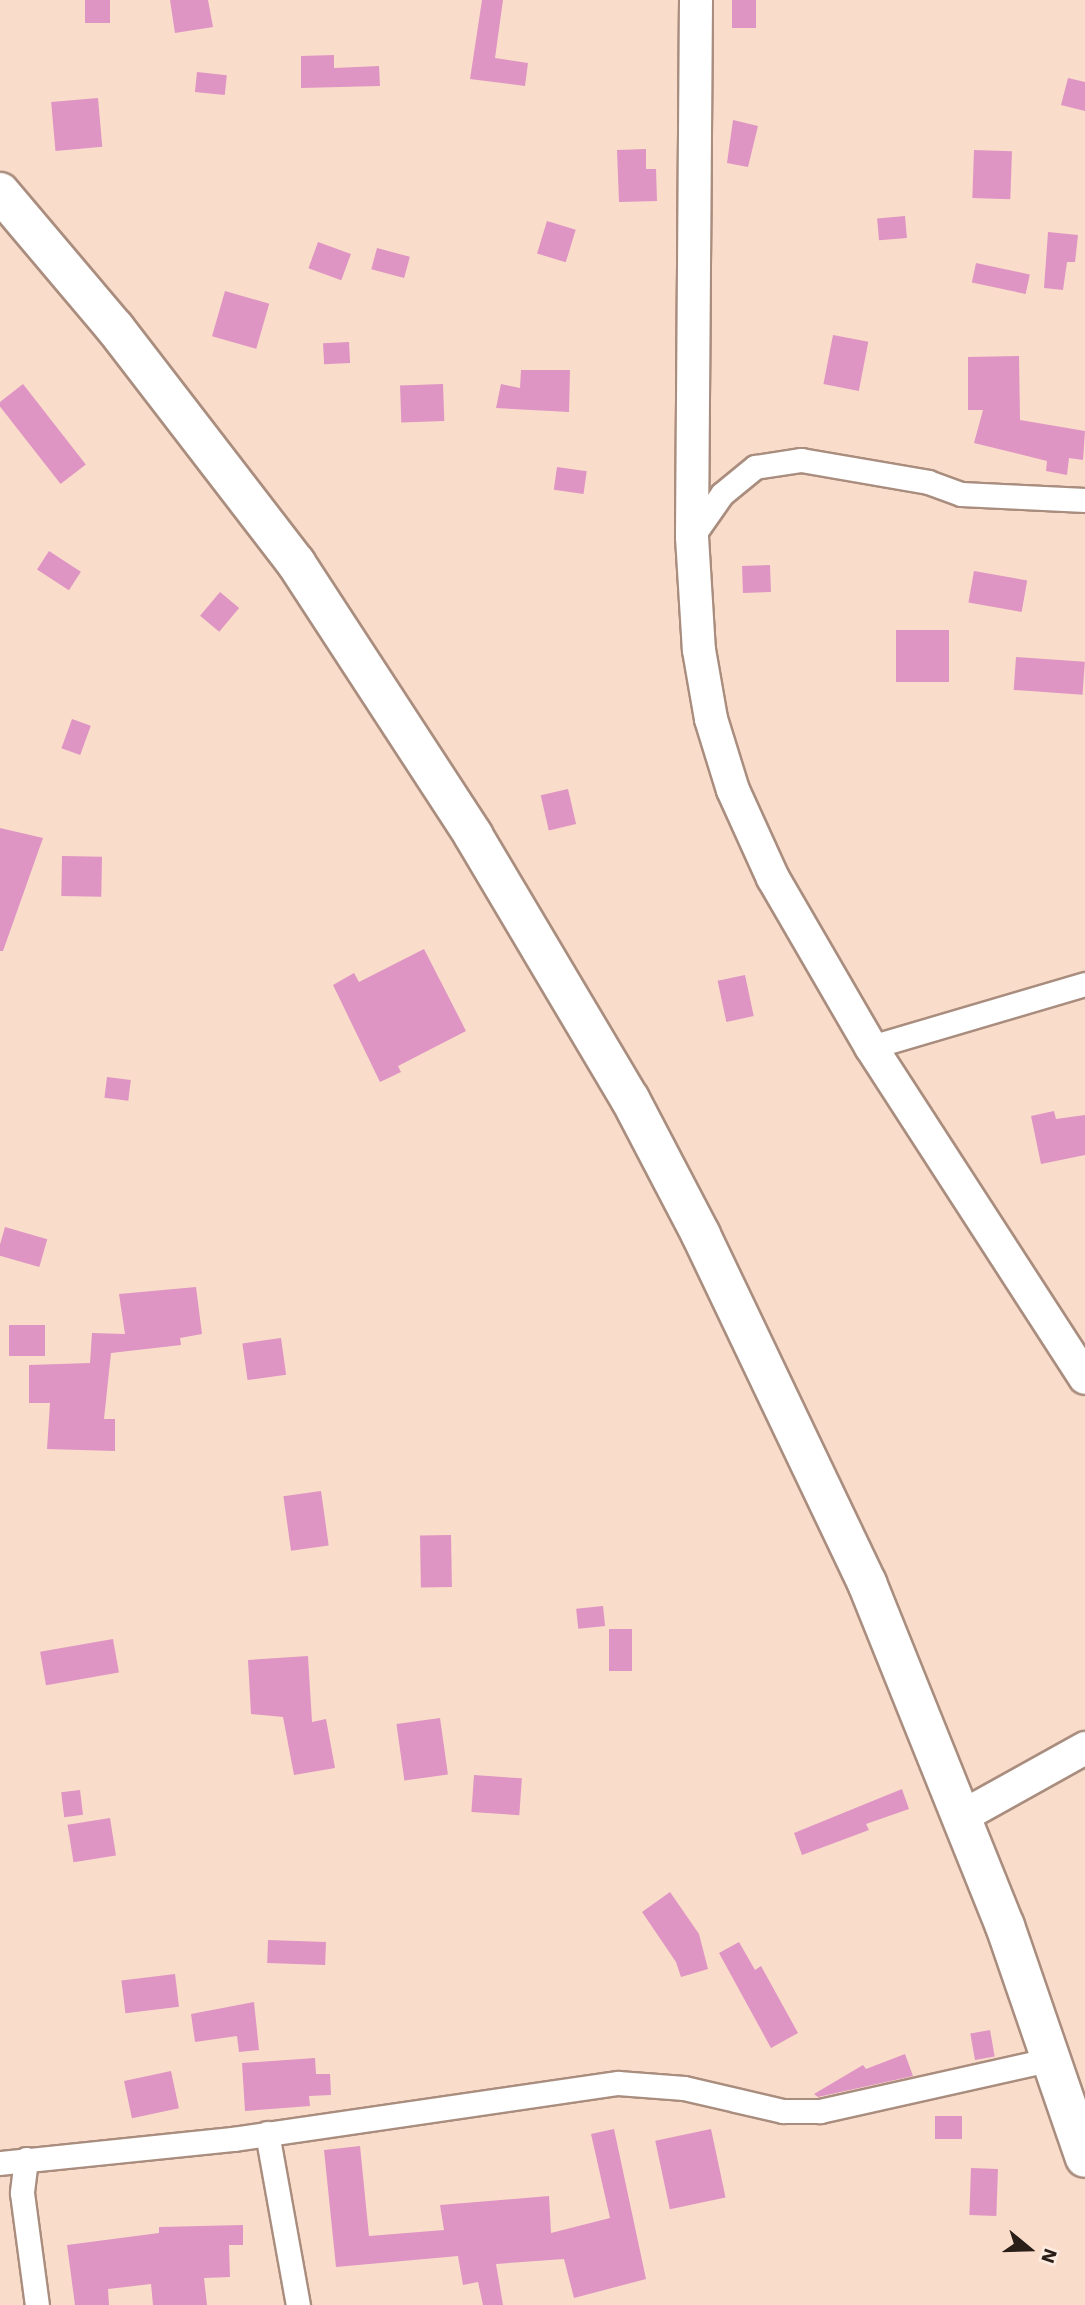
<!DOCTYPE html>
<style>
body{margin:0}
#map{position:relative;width:1085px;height:2305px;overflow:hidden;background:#fadccb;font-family:"Work Sans",sans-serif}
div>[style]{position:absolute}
.building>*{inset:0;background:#de95c3;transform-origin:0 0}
.roads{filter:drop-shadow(2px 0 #a98d7e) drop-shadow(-2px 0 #a98d7e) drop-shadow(0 2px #a98d7e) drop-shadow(0 -2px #a98d7e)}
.minor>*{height:23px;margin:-11.5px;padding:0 11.5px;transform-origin:11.5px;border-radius:11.5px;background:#fff}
.secondary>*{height:32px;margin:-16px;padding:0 16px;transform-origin:16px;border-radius:16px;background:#fff}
.trunk>*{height:38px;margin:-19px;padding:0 19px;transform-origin:19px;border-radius:19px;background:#fff}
span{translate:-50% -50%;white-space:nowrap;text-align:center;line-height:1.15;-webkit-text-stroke:7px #feece1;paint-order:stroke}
.north{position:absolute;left:994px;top:2214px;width:70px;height:70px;-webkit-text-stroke:5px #feece1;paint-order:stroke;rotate:109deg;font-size:19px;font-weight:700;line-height:28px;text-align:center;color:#291e18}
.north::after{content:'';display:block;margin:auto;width:24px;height:32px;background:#291e18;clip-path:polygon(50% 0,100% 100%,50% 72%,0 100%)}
</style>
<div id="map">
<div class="building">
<i style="left:85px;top:0;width:25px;height:23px"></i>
<i style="clip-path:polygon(170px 0,208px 0,213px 27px,175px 33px)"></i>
<i style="clip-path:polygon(482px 0,503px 0,495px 58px,528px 63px,525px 86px,470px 79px)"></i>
<i style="left:732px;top:0;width:24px;height:28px"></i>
<i style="clip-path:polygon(334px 55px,334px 68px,379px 66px,380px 86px,301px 88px,301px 56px)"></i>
<i style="left:197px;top:72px;width:30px;height:20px;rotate:6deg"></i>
<i style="clip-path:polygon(1068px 78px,1085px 82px,1085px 111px,1061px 105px)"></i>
<i style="left:98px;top:98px;width:49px;height:47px;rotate:85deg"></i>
<i style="clip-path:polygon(733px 120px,758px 126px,748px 167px,727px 163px)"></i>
<i style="clip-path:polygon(646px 149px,646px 169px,656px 169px,657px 201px,619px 202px,617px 150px)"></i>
<i style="left:974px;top:150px;width:38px;height:48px;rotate:2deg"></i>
<i style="left:905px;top:216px;width:22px;height:28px;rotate:85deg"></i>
<i style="left:547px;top:221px;width:30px;height:34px;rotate:17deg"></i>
<i style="clip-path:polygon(1048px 232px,1078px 235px,1075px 262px,1067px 262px,1063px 290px,1044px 288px)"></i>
<i style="left:318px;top:242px;width:35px;height:28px;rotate:20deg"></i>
<i style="left:377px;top:248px;width:34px;height:22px;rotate:15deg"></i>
<i style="left:976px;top:263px;width:55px;height:20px;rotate:12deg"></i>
<i style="left:225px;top:291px;width:46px;height:47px;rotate:16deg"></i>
<i style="left:833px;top:335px;width:36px;height:50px;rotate:11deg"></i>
<i style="left:349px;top:342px;width:21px;height:26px;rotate:87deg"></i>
<i style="clip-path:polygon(1019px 356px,1020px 420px,1085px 431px,1083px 460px,1069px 458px,1067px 475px,1046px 471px,1047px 461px,974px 443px,983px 410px,968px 410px,968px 357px)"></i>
<i style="clip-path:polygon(521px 370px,570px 370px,569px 412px,496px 408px,501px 384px,520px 388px)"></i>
<i style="left:23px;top:384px;width:102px;height:32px;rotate:52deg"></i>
<i style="left:443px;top:384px;width:37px;height:43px;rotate:88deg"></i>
<i style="left:557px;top:467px;width:30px;height:23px;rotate:8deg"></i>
<i style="left:49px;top:551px;width:38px;height:22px;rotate:33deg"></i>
<i style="left:770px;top:565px;width:27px;height:28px;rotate:88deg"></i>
<i style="left:974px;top:571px;width:54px;height:32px;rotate:10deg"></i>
<i style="left:220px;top:592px;width:25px;height:31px;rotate:40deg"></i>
<i style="left:896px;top:630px;width:53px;height:52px"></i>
<i style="left:1016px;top:657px;width:69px;height:33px;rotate:4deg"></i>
<i style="left:72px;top:719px;width:20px;height:31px;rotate:20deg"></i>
<i style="left:568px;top:789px;width:36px;height:28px;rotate:77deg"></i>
<i style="clip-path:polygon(0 828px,43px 838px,3px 951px,0 951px)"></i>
<i style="left:62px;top:856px;width:40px;height:40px;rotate:1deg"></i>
<i style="clip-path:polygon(424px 949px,466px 1031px,398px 1066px,401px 1072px,380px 1082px,333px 985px,354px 973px,359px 982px)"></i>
<i style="left:745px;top:975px;width:42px;height:28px;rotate:78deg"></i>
<i style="left:107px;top:1077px;width:24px;height:21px;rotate:7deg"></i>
<i style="clip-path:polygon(1054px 1111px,1056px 1119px,1085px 1115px,1085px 1155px,1041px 1164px,1031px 1116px)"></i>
<i style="left:5px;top:1227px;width:44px;height:29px;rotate:16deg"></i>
<i style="clip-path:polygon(196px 1287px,202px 1334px,180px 1338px,181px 1345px,111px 1353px,104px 1419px,115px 1419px,115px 1451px,47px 1449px,50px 1403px,29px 1403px,29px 1365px,90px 1363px,92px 1333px,125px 1334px,119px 1294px)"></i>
<i style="left:45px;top:1325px;width:31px;height:36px;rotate:90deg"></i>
<i style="left:281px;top:1338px;width:37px;height:39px;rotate:82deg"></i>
<i style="left:321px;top:1491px;width:55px;height:38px;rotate:82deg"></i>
<i style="left:451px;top:1535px;width:52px;height:31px;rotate:89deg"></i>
<i style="left:603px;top:1606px;width:20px;height:27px;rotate:84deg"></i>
<i style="left:609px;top:1629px;width:23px;height:42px"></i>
<i style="left:113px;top:1639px;width:34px;height:74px;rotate:80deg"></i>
<i style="clip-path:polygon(308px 1656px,312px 1722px,326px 1719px,335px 1768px,294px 1775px,283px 1717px,251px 1714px,248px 1660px)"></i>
<i style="left:440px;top:1718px;width:57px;height:44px;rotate:82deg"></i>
<i style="left:474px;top:1775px;width:48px;height:37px;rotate:4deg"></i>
<i style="clip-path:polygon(902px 1789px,909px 1809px,866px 1824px,869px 1830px,802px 1855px,794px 1833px)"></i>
<i style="left:80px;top:1790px;width:25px;height:19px;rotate:83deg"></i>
<i style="left:110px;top:1818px;width:38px;height:43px;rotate:81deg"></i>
<i style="clip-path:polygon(670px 1892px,699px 1934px,708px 1969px,681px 1977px,676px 1962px,642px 1912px)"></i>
<i style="left:268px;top:1940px;width:58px;height:23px;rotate:2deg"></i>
<i style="clip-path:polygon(739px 1942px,755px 1970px,761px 1966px,798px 2033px,771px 2048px,719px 1953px)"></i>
<i style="left:175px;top:1974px;width:33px;height:54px;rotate:83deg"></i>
<i style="clip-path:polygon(254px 2002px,259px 2050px,239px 2052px,237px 2036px,195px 2042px,191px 2014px)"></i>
<i style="left:990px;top:2030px;width:27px;height:20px;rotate:80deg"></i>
<i style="clip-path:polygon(905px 2054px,913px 2076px,818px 2097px,814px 2094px,863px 2065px,866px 2069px)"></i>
<i style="clip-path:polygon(315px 2058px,316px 2074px,330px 2074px,331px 2095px,309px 2096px,310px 2106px,245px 2111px,242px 2063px)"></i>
<i style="left:171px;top:2071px;width:38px;height:48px;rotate:78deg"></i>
<i style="left:935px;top:2116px;width:27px;height:23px"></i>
<i style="clip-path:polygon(614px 2129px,646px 2279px,574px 2298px,564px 2259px,496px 2264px,503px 2305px,483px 2305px,478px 2282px,463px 2285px,458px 2256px,336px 2267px,324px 2150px,360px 2146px,369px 2236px,444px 2230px,440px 2205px,549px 2196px,551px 2233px,610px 2218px,591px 2134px)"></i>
<i style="left:711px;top:2129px;width:70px;height:57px;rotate:78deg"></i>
<i style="left:971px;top:2168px;width:27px;height:47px;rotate:2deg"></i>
<i style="clip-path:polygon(243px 2225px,243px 2245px,229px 2245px,230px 2277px,204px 2278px,207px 2305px,153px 2305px,151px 2284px,108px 2289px,109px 2305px,75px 2305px,67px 2245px,159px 2233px,159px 2227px)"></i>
</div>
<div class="roads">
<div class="minor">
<i style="left:692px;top:537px;width:52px;rotate:-55.1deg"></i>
<i style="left:722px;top:494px;width:43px;rotate:-39.3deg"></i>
<i style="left:755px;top:467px;width:47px;rotate:-8.7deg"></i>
<i style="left:801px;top:460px;width:129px;rotate:9.8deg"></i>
<i style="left:928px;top:482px;width:35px;rotate:20deg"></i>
<i style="left:961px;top:494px;width:124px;rotate:2.8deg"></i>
<i style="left:871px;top:1047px;width:223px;rotate:-16.4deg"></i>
<i style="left:267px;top:2133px;width:175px;rotate:79.8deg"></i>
<i style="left:26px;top:2159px;width:34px;rotate:97deg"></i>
<i style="left:22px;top:2193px;width:113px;rotate:82.4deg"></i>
<i style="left:0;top:2163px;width:234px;rotate:-5.9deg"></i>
<i style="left:233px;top:2139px;width:389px;rotate:-8.3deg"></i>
<i style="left:618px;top:2083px;width:66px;rotate:4.3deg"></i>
<i style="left:684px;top:2088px;width:102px;rotate:13.1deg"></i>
<i style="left:783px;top:2111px;width:37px"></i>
<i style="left:820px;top:2111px;width:238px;rotate:-12.6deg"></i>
</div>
<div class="secondary">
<i style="left:696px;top:0;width:537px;rotate:90.43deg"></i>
<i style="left:692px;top:537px;width:113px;rotate:86.5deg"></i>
<i style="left:699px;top:650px;width:70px;rotate:80.1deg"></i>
<i style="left:711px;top:719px;width:74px;rotate:72.8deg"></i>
<i style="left:733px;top:790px;width:97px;rotate:65.6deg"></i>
<i style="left:773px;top:878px;width:195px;rotate:59.9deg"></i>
<i style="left:871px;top:1047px;width:394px;rotate:57.1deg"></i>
<i style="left:963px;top:1816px;width:140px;rotate:-29.1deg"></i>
</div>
<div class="trunk">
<i style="left:0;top:192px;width:178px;rotate:49.8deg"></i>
<i style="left:115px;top:328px;width:297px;rotate:52.4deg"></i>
<i style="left:296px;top:563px;width:325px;rotate:56.9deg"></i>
<i style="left:473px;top:835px;width:307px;rotate:59.3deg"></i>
<i style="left:630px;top:1099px;width:153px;rotate:62.4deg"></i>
<i style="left:701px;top:1235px;width:386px;rotate:64.5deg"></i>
<i style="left:867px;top:1583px;width:370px;rotate:68.1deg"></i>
<i style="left:1005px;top:1926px;width:245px;rotate:71deg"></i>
</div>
</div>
<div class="north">N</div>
</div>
